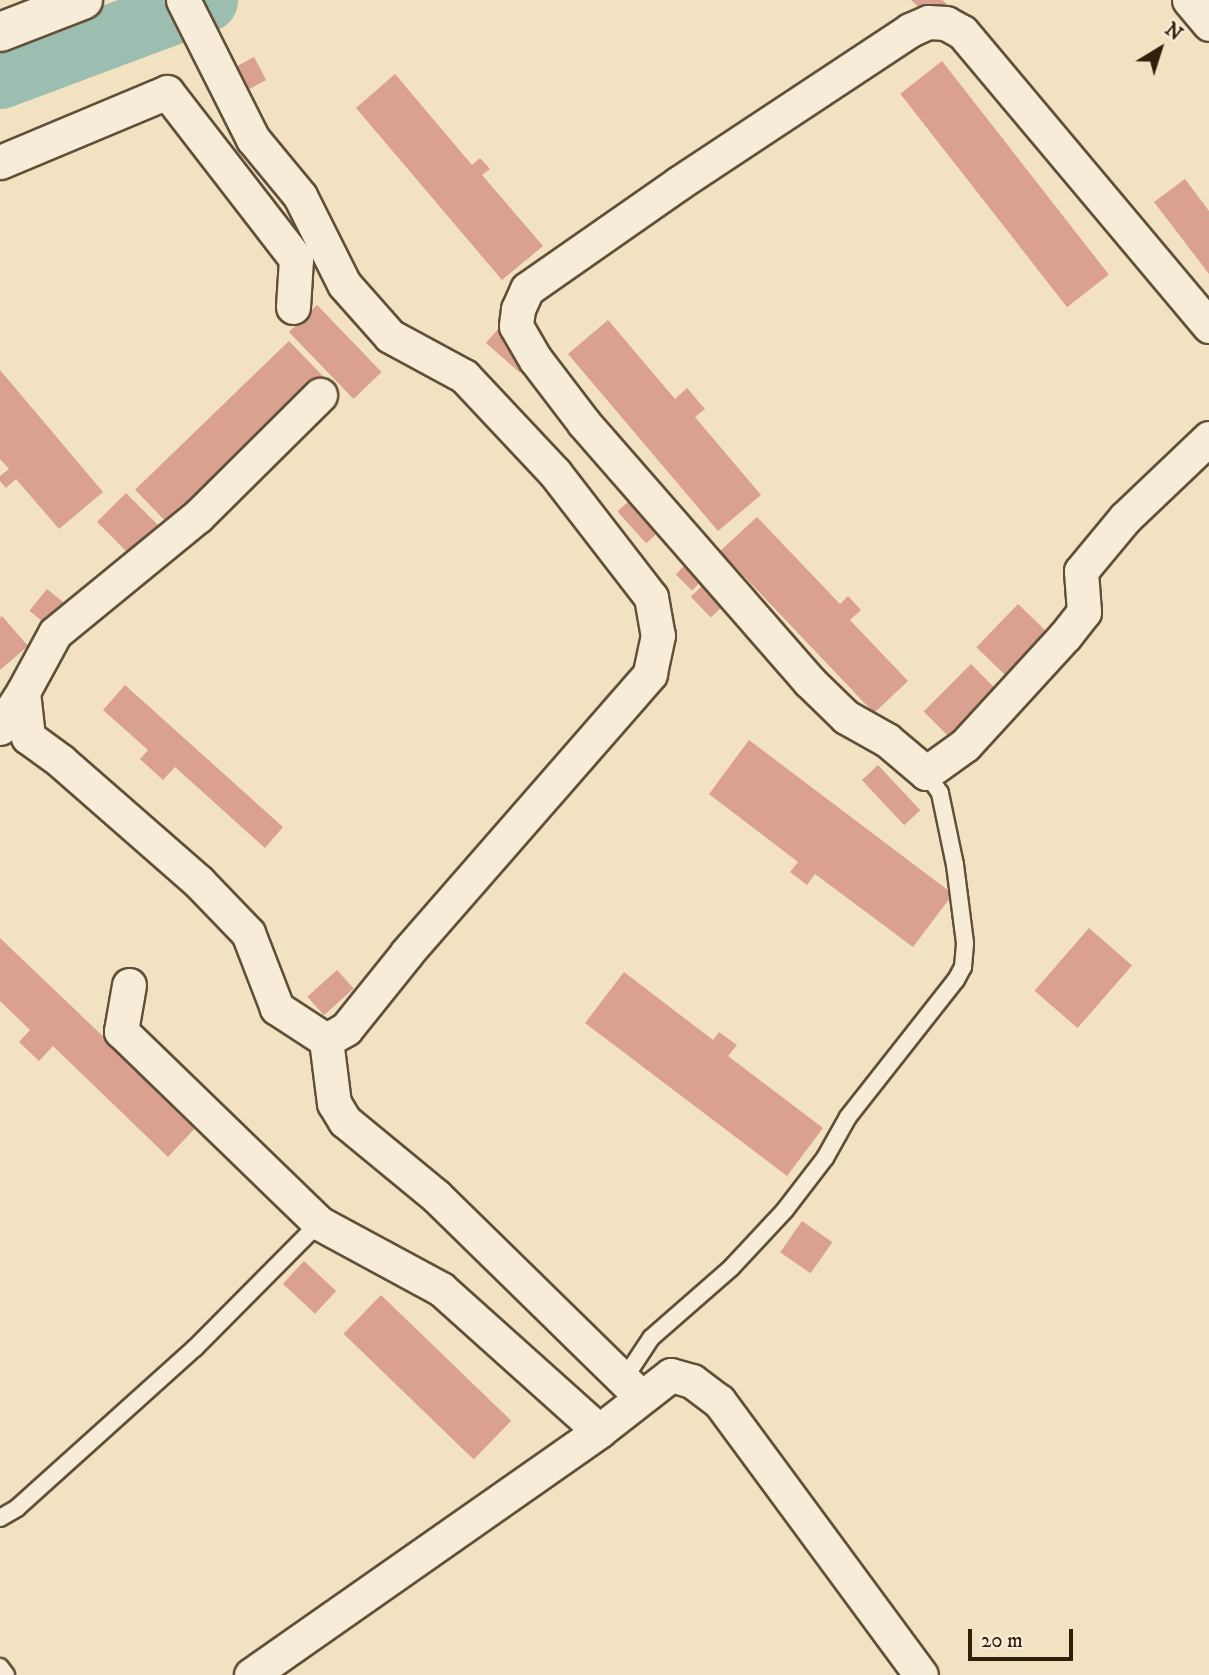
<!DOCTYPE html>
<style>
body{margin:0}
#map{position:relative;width:1209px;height:1675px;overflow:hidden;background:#f3e2c1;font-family:"IM FELL DW Pica",serif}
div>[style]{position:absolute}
.river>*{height:63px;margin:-31.5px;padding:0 31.5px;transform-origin:31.5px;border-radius:31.5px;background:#9bbeb0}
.building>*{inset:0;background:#daa191;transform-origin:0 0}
.roads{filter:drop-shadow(2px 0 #615038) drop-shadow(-2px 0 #615038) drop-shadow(0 2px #615038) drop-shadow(0 -2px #615038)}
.service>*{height:16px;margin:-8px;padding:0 8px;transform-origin:8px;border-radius:8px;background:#f7ecd7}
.minor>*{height:33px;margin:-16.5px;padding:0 16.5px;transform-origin:16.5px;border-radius:16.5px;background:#f7ecd7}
.tertiary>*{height:38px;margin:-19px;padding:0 19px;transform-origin:19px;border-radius:19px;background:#f7ecd7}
span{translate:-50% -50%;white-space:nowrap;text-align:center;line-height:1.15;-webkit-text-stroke:7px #f7ecd7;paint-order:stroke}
.north{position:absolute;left:1125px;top:14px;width:70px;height:70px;-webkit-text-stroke:5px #f7ecd7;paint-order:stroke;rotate:38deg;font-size:19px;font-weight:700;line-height:28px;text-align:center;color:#301f0b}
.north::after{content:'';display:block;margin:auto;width:24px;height:32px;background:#301f0b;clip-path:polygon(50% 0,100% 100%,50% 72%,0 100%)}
.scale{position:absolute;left:968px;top:1629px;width:105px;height:32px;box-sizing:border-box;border:4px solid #301f0b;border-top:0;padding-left:9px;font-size:21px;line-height:24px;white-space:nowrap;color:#301f0b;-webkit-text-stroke:5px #f7ecd7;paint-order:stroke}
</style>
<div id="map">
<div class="river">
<i style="left:0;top:77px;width:220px;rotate:-20.5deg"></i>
</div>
<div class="building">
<i style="clip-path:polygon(911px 0,942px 0,947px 4px,932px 20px)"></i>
<i style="left:254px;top:57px;width:26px;height:19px;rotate:62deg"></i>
<i style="left:942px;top:61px;width:271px;height:53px;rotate:52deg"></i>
<i style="clip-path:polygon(395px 74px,472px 165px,480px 158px,490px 169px,482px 175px,543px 246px,502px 280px,356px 108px)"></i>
<i style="clip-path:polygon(1185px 179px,1209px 211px,1209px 274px,1154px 202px)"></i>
<i style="left:317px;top:305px;width:93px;height:39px;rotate:46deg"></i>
<i style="clip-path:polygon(608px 320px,675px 399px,687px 388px,705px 409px,695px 417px,761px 495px,718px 531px,568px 354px)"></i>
<i style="left:499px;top:328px;width:45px;height:20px;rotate:41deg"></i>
<i style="left:289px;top:341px;width:57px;height:214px;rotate:46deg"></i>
<i style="clip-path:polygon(0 370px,103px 492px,59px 529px,16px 479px,6px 488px,0 481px,0 476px,9px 469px,0 459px)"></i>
<i style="left:126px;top:493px;width:54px;height:41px;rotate:45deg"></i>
<i style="left:630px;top:500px;width:43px;height:17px;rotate:48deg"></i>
<i style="clip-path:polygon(757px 517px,840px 604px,848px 596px,861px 610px,850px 620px,908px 681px,874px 713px,720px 551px)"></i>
<i style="left:692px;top:558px;width:23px;height:23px;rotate:45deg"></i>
<i style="left:708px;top:580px;width:29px;height:24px;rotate:46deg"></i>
<i style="left:47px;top:589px;width:21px;height:28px;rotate:39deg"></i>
<i style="left:1018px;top:604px;width:49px;height:60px;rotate:44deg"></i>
<i style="clip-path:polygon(2px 616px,28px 646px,0 670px,0 618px)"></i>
<i style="left:971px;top:664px;width:37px;height:67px;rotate:45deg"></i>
<i style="clip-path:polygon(125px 685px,283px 827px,265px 848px,175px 767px,163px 780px,140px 759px,148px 750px,103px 710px)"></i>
<i style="clip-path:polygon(749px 740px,953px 894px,913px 947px,815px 874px,807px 885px,790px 872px,798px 862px,709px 794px)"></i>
<i style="left:878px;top:765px;width:62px;height:22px;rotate:47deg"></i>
<i style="left:1089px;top:928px;width:57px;height:83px;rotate:41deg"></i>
<i style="clip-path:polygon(0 938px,197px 1126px,168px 1157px,53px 1046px,39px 1061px,19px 1042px,30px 1030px,0 1001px)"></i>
<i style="left:337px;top:970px;width:25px;height:40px;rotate:48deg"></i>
<i style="clip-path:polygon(624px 972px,713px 1040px,719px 1032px,737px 1045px,728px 1056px,823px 1128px,787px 1176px,585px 1023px)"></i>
<i style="left:802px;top:1221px;width:37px;height:38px;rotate:35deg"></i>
<i style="left:304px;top:1261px;width:44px;height:31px;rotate:43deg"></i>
<i style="left:381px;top:1295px;width:181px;height:54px;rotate:44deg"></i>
</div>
<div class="roads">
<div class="service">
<i style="left:624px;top:1379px;width:49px;rotate:-56.6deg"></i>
<i style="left:651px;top:1338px;width:106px;rotate:-41.2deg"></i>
<i style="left:731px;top:1268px;width:79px;rotate:-47deg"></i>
<i style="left:785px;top:1210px;width:66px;rotate:-52.4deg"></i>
<i style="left:825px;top:1158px;width:47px;rotate:-60.7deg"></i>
<i style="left:848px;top:1117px;width:174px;rotate:-51.8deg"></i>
<i style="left:956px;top:980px;width:15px;rotate:-62deg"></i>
<i style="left:963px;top:967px;width:24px;rotate:-85deg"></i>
<i style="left:965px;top:943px;width:79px;rotate:-97.3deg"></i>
<i style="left:955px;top:865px;width:74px;rotate:-101.8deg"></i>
<i style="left:940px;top:793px;width:24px;rotate:-125deg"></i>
<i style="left:0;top:1518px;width:20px;rotate:-30deg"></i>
<i style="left:17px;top:1508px;width:239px;rotate:-42deg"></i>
<i style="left:195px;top:1348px;width:176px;rotate:-45.2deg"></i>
<i style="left:0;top:1667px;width:10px;rotate:53deg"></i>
</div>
<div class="minor">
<i style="left:183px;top:0;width:156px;rotate:63.3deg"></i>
<i style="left:253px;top:139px;width:74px;rotate:50.5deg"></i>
<i style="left:300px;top:196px;width:98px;rotate:63.4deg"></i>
<i style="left:344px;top:284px;width:69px;rotate:48.5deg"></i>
<i style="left:390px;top:336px;width:84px;rotate:28.4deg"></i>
<i style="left:464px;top:376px;width:133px;rotate:46.8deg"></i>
<i style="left:555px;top:473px;width:157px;rotate:52.3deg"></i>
<i style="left:651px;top:597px;width:39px;rotate:80deg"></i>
<i style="left:658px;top:635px;width:40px;rotate:102deg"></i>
<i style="left:650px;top:674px;width:370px;rotate:131.1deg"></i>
<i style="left:407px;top:953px;width:97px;rotate:128.8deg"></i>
<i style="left:346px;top:1029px;width:23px;rotate:151deg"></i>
<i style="left:326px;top:1040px;width:59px;rotate:-146.9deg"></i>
<i style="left:277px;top:1008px;width:80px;rotate:-111.1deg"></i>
<i style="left:248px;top:933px;width:71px;rotate:-133.9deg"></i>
<i style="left:199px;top:882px;width:184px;rotate:-138.8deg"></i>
<i style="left:61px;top:761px;width:41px;rotate:-144deg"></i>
<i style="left:28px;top:737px;width:45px;rotate:-96.3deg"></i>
<i style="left:23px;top:692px;width:67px;rotate:-61.5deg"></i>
<i style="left:55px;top:633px;width:185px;rotate:-39.3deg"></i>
<i style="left:198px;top:516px;width:172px;rotate:-44.8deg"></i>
<i style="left:1189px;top:0;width:31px;rotate:50deg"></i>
<i style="left:0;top:162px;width:181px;rotate:-22.7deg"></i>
<i style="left:167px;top:92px;width:211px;rotate:52.3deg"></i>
<i style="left:296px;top:259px;width:48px;rotate:93.6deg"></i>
<i style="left:1209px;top:326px;width:384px;rotate:-130deg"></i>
<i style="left:962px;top:32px;width:18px;rotate:-151deg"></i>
<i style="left:946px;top:23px;width:18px;rotate:-177deg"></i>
<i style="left:928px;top:22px;width:20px;rotate:156deg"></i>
<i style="left:910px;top:30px;width:277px;rotate:146.5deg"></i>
<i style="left:679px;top:183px;width:185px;rotate:145.1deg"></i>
<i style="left:527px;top:289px;width:22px;rotate:114deg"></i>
<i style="left:518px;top:309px;width:17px;rotate:97deg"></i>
<i style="left:516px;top:326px;width:39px;rotate:60deg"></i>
<i style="left:536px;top:360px;width:79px;rotate:52.7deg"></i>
<i style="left:584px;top:423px;width:342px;rotate:48.9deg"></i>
<i style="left:809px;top:681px;width:52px;rotate:44.2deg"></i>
<i style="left:846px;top:717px;width:47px;rotate:29.3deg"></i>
<i style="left:887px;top:740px;width:51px;rotate:40.2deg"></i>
<i style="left:926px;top:773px;width:48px;rotate:-35.7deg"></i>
<i style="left:965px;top:745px;width:148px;rotate:-47.5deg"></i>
<i style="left:1065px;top:636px;width:31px;rotate:-52deg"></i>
<i style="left:1084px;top:612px;width:41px;rotate:-94.2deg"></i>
<i style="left:1081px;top:571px;width:69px;rotate:-50.3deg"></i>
<i style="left:1125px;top:518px;width:116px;rotate:-43.6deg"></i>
<i style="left:0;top:728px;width:43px;rotate:-57.4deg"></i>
<i style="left:129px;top:985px;width:47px;rotate:99.9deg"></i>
<i style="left:121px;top:1031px;width:276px;rotate:44.1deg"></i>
<i style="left:319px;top:1223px;width:139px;rotate:28.4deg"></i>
<i style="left:441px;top:1289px;width:212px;rotate:41.9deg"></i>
<i style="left:326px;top:1040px;width:64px;rotate:82.8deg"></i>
<i style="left:334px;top:1103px;width:21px;rotate:59deg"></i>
<i style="left:345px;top:1121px;width:118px;rotate:39.5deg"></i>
<i style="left:436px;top:1196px;width:287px;rotate:44.4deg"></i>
<i style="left:251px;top:1675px;width:425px;rotate:-35deg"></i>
<i style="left:599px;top:1431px;width:91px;rotate:-37.9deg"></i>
<i style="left:671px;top:1375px;width:22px;rotate:16deg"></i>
<i style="left:692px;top:1381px;width:34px;rotate:37deg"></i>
<i style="left:719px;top:1401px;width:340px;rotate:53.6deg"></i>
</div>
<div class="tertiary">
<i style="left:0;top:32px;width:89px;rotate:-21.1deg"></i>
</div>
</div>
<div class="north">N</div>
<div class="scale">20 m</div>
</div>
